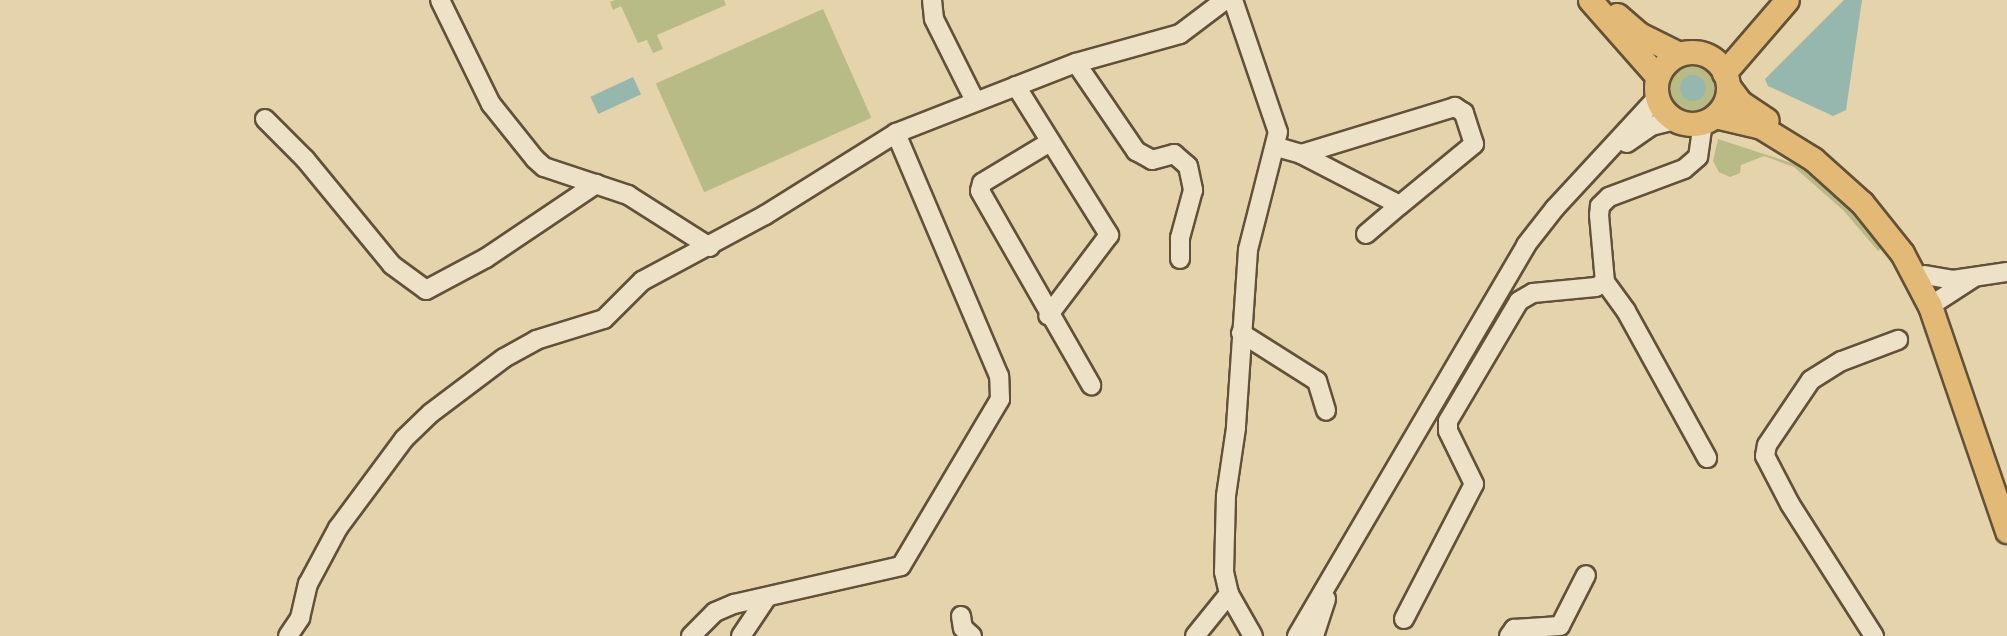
<!DOCTYPE html>
<style>
body{margin:0}
#map{position:relative;width:2007px;height:636px;overflow:hidden;background:#e4d3ab;font-family:"IM FELL DW Pica",serif}
div>[style]{position:absolute}
.green>*{inset:0;background:#b8bb86;transform-origin:0 0}
.round{border-radius:50%}
.water>*{inset:0;background:#96b7ae;transform-origin:0 0}
.roads{filter:drop-shadow(2px 0 #625138) drop-shadow(-2px 0 #625138) drop-shadow(0 2px #625138) drop-shadow(0 -2px #625138)}
.minor>*{height:18px;margin:-9px;padding:0 9px;transform-origin:9px;border-radius:9px;background:#ede2c8}
.major>*{height:23px;margin:-11.5px;padding:0 11.5px;transform-origin:11.5px;border-radius:11.5px;background:#e2ba76}
.major>.ring{margin:-11.5px;padding:0;box-sizing:content-box;background:none;border:23px solid #e2ba76;border-radius:50%}
span{translate:-50% -50%;white-space:nowrap;text-align:center;line-height:1.15;-webkit-text-stroke:5px #ede2c8;paint-order:stroke}
</style>
<div id="map">
<div class="green">
<i style="clip-path:polygon(615px 0,724px 0,726px 5px,657px 35px,663px 49px,653px 53px,647px 40px,638px 43px,621px 6px,613px 10px,610px 2px)"></i>
<i style="left:823px;top:9px;width:119px;height:183px;rotate:66deg"></i>
<i class="round" style="left:1667px;top:63px;width:50px;height:50px"></i>
<i style="clip-path:polygon(1718px 139px,1813px 170px,1885px 246px,1878px 251px,1844px 211px,1794px 167px,1764px 156px,1741px 165px,1740px 173px,1730px 177px,1719px 172px,1713px 161px)"></i>
</div>
<div class="water">
<i style="clip-path:polygon(1844px 0,1862px 0,1846px 110px,1833px 116px,1768px 86px,1765px 79px)"></i>
<i class="round" style="left:1680px;top:75px;width:26px;height:26px"></i>
<i style="left:633px;top:77px;width:19px;height:47px;rotate:65deg"></i>
</div>
<div class="roads">
<div class="minor">
<i style="left:440px;top:0;width:116px;rotate:63.9deg"></i>
<i style="left:491px;top:104px;width:70px;rotate:51.3deg"></i>
<i style="left:535px;top:159px;width:12px;rotate:42deg"></i>
<i style="left:544px;top:167px;width:89px;rotate:18.4deg"></i>
<i style="left:628px;top:195px;width:97px;rotate:32.4deg"></i>
<i style="left:932px;top:0;width:19px;rotate:84deg"></i>
<i style="left:934px;top:19px;width:92px;rotate:63.4deg"></i>
<i style="left:1233px;top:0;width:139px;rotate:71.2deg"></i>
<i style="left:1278px;top:132px;width:122px;rotate:104.3deg"></i>
<i style="left:1248px;top:250px;width:178px;rotate:93.9deg"></i>
<i style="left:1236px;top:428px;width:69px;rotate:98.4deg"></i>
<i style="left:1226px;top:496px;width:76px;rotate:91.5deg"></i>
<i style="left:1224px;top:572px;width:23px;rotate:77deg"></i>
<i style="left:1229px;top:594px;width:48px;rotate:60.3deg"></i>
<i style="left:1076px;top:63px;width:107px;rotate:55.7deg"></i>
<i style="left:1136px;top:151px;width:18px;rotate:29deg"></i>
<i style="left:1152px;top:160px;width:23px;rotate:-15deg"></i>
<i style="left:1174px;top:154px;width:18px;rotate:41deg"></i>
<i style="left:1188px;top:166px;width:25px;rotate:78deg"></i>
<i style="left:1193px;top:190px;width:50px;rotate:105.2deg"></i>
<i style="left:1180px;top:238px;width:21px;rotate:90deg"></i>
<i style="left:1016px;top:86px;width:176px;rotate:58deg"></i>
<i style="left:1109px;top:235px;width:101px;rotate:127deg"></i>
<i style="left:265px;top:119px;width:57px;rotate:45deg"></i>
<i style="left:305px;top:159px;width:137px;rotate:50.6deg"></i>
<i style="left:392px;top:265px;width:42px;rotate:36.3deg"></i>
<i style="left:426px;top:290px;width:68px;rotate:-28.1deg"></i>
<i style="left:486px;top:258px;width:133px;rotate:-33.9deg"></i>
<i style="left:1703px;top:122px;width:35px;rotate:98deg"></i>
<i style="left:1698px;top:157px;width:18px;rotate:139deg"></i>
<i style="left:1684px;top:169px;width:80px;rotate:159.5deg"></i>
<i style="left:1609px;top:197px;width:13px;rotate:135deg"></i>
<i style="left:1600px;top:206px;width:9px;rotate:96deg"></i>
<i style="left:1599px;top:215px;width:67px;rotate:84.9deg"></i>
<i style="left:1605px;top:282px;width:36px;rotate:54deg"></i>
<i style="left:1626px;top:311px;width:168px;rotate:61.1deg"></i>
<i style="left:1050px;top:142px;width:79px;rotate:148.9deg"></i>
<i style="left:982px;top:183px;width:8px;rotate:104deg"></i>
<i style="left:980px;top:191px;width:224px;rotate:60.2deg"></i>
<i style="left:1627px;top:143px;width:29px;rotate:-35deg"></i>
<i style="left:1651px;top:126px;width:25px;rotate:-14deg"></i>
<i style="left:1277px;top:147px;width:25px;rotate:16deg"></i>
<i style="left:1301px;top:154px;width:111px;rotate:27.3deg"></i>
<i style="left:1400px;top:205px;width:96px;rotate:-39.5deg"></i>
<i style="left:1474px;top:144px;width:33px;rotate:-108deg"></i>
<i style="left:1464px;top:113px;width:11px;rotate:-146deg"></i>
<i style="left:1455px;top:107px;width:161px;rotate:163deg"></i>
<i style="left:1366px;top:234px;width:45px;rotate:-40.5deg"></i>
<i style="left:1925px;top:275px;width:28px;rotate:10deg"></i>
<i style="left:1953px;top:280px;width:55px;rotate:-8.4deg"></i>
<i style="left:1930px;top:306px;width:51px;rotate:-33.1deg"></i>
<i style="left:1241px;top:333px;width:90px;rotate:32.3deg"></i>
<i style="left:1317px;top:381px;width:31px;rotate:73deg"></i>
<i style="left:961px;top:616px;width:12px;rotate:81deg"></i>
<i style="left:963px;top:628px;width:12px;rotate:42deg"></i>
<i style="left:1404px;top:619px;width:152px;rotate:-62.6deg"></i>
<i style="left:1474px;top:484px;width:59px;rotate:-116.1deg"></i>
<i style="left:1448px;top:431px;width:10px;rotate:-90deg"></i>
<i style="left:1448px;top:421px;width:139px;rotate:-59.4deg"></i>
<i style="left:1519px;top:301px;width:16px;rotate:-30deg"></i>
<i style="left:1533px;top:293px;width:63px;rotate:-5.4deg"></i>
<i style="left:1596px;top:287px;width:10px;rotate:-29deg"></i>
<i style="left:288px;top:636px;width:22px;rotate:-56deg"></i>
<i style="left:300px;top:618px;width:35px;rotate:-77deg"></i>
<i style="left:308px;top:584px;width:64px;rotate:-61.8deg"></i>
<i style="left:338px;top:528px;width:111px;rotate:-53.4deg"></i>
<i style="left:404px;top:439px;width:37px;rotate:-44deg"></i>
<i style="left:431px;top:413px;width:91px;rotate:-37deg"></i>
<i style="left:504px;top:358px;width:37px;rotate:-29deg"></i>
<i style="left:536px;top:340px;width:71px;rotate:-17.2deg"></i>
<i style="left:604px;top:319px;width:54px;rotate:-45deg"></i>
<i style="left:642px;top:281px;width:140px;rotate:-28.2deg"></i>
<i style="left:765px;top:215px;width:155px;rotate:-32deg"></i>
<i style="left:896px;top:133px;width:193px;rotate:-21.3deg"></i>
<i style="left:1076px;top:63px;width:108px;rotate:-15.6deg"></i>
<i style="left:1180px;top:34px;width:56px;rotate:-37.1deg"></i>
<i style="left:691px;top:636px;width:34px;rotate:-45deg"></i>
<i style="left:715px;top:612px;width:21px;rotate:-23deg"></i>
<i style="left:734px;top:604px;width:171px;rotate:-12.8deg"></i>
<i style="left:901px;top:566px;width:194px;rotate:-59.3deg"></i>
<i style="left:1000px;top:399px;width:23px;rotate:-92deg"></i>
<i style="left:999px;top:376px;width:264px;rotate:-113deg"></i>
<i style="left:741px;top:636px;width:47px;rotate:-56.3deg"></i>
<i style="left:1195px;top:636px;width:54px;rotate:-51deg"></i>
<i style="left:1297px;top:636px;width:453px;rotate:-59.6deg"></i>
<i style="left:1526px;top:245px;width:47px;rotate:-51.9deg"></i>
<i style="left:1555px;top:208px;width:150px;rotate:-47.2deg"></i>
<i style="left:1314px;top:636px;width:39px;rotate:-72deg"></i>
<i style="left:1509px;top:636px;width:9px;rotate:-54deg"></i>
<i style="left:1514px;top:629px;width:46px;rotate:-3.7deg"></i>
<i style="left:1560px;top:626px;width:57px;rotate:-63deg"></i>
<i style="left:1874px;top:636px;width:156px;rotate:-122.5deg"></i>
<i style="left:1790px;top:504px;width:54px;rotate:-117.5deg"></i>
<i style="left:1765px;top:456px;width:11px;rotate:-80deg"></i>
<i style="left:1767px;top:445px;width:78px;rotate:-55.9deg"></i>
<i style="left:1811px;top:380px;width:36px;rotate:-32deg"></i>
<i style="left:1842px;top:361px;width:60px;rotate:-20.6deg"></i>
</div>
<div class="major">
<i style="left:1590px;top:0;width:101px;rotate:48.6deg"></i>
<i style="left:1617px;top:15px;width:29px;rotate:41deg"></i>
<i style="left:1639px;top:34px;width:45px;rotate:26.6deg"></i>
<i class="ring" style="left:1656px;top:52px;width:49px;height:49px"></i>
<i style="left:1724px;top:73px;width:96px;rotate:-49.2deg"></i>
<i style="left:1728px;top:86px;width:20px;rotate:53deg"></i>
<i style="left:1740px;top:102px;width:32px;rotate:34deg"></i>
<i style="left:1715px;top:116px;width:47px;rotate:13.4deg"></i>
<i style="left:1761px;top:127px;width:61px;rotate:31.6deg"></i>
<i style="left:1813px;top:159px;width:66px;rotate:41.9deg"></i>
<i style="left:1862px;top:203px;width:64px;rotate:51.3deg"></i>
<i style="left:1902px;top:253px;width:60px;rotate:62.2deg"></i>
<i style="left:1930px;top:306px;width:238px;rotate:71.1deg"></i>
</div>
</div>
</div>
